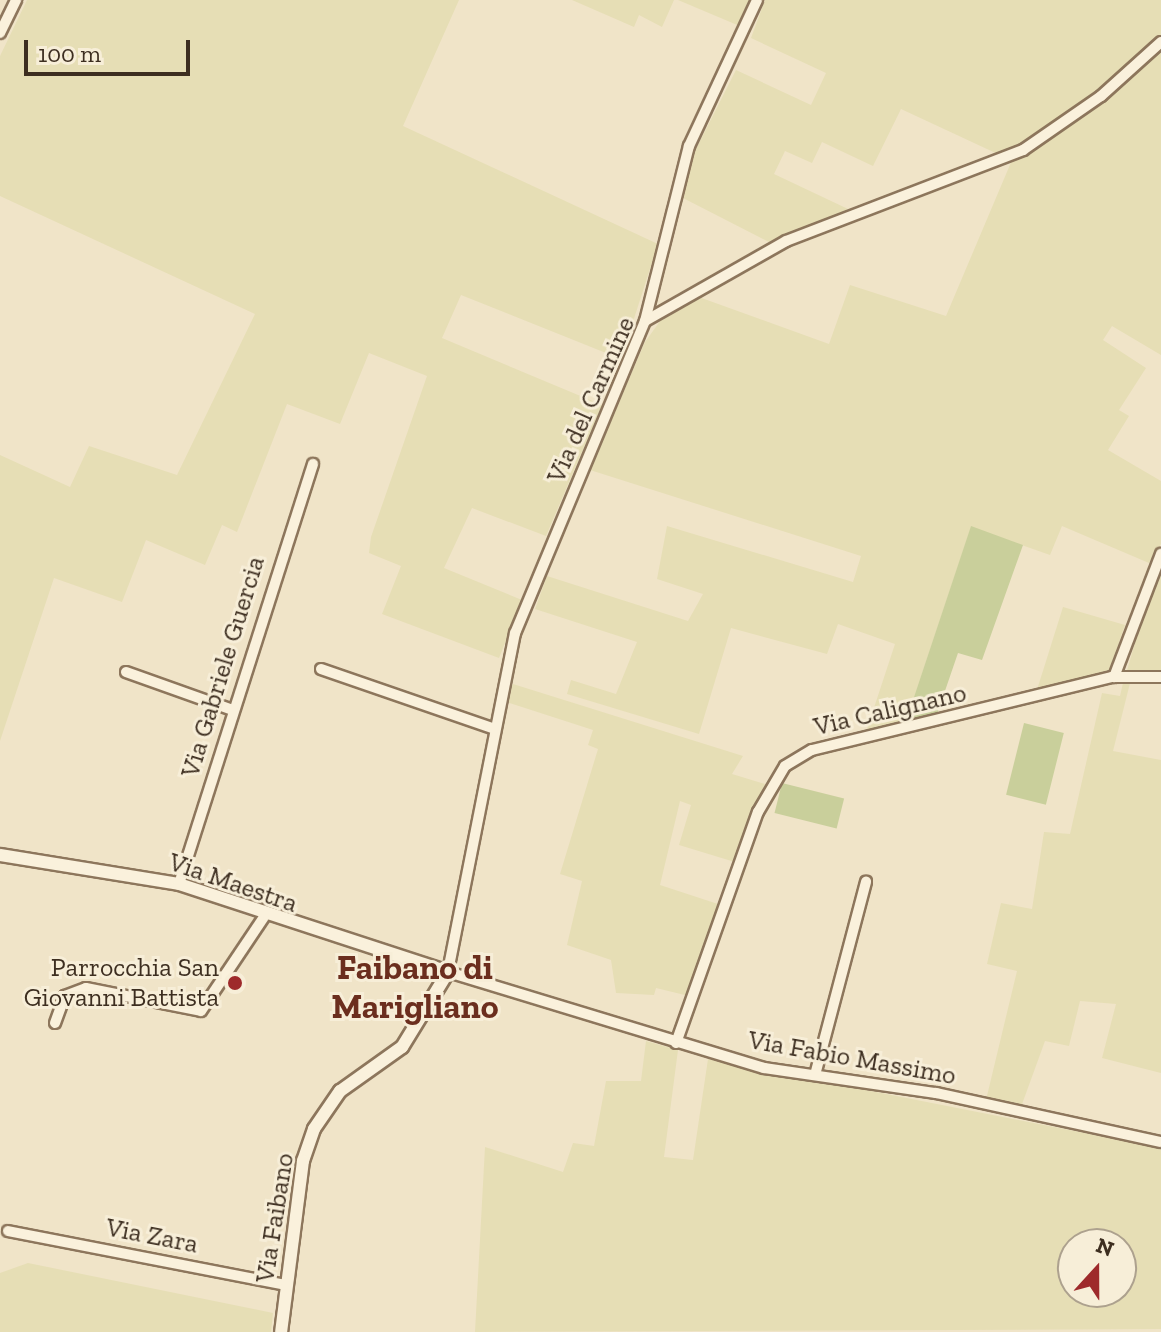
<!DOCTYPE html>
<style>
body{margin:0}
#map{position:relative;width:1161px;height:1332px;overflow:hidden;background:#f0e4c8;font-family:"Zilla Slab",serif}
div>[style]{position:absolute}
.farmland>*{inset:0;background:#e6deb5}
.green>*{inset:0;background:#c9cf9b;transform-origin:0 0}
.roads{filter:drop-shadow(2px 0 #8d765c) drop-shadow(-2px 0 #8d765c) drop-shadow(0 2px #8d765c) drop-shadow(0 -2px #8d765c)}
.minor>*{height:10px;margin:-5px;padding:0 5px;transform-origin:5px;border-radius:5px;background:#faf1dc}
.tertiary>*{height:12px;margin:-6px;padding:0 6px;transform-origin:6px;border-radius:6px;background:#faf1dc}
.dots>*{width:22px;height:22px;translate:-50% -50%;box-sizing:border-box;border:4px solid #f7eed8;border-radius:50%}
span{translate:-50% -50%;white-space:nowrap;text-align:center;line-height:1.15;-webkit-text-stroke:6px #f7eed8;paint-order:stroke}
.street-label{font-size:26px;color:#3d2e20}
.poi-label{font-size:26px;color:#3d2e20}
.right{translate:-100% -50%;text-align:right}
.district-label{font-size:34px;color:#6b2e1e;font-weight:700}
.north{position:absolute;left:1057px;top:1228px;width:80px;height:80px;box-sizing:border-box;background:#f7eed8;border:2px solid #ada18e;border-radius:50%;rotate:21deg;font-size:22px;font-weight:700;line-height:32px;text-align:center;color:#3d2e20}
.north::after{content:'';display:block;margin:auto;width:28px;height:36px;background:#9e2a2b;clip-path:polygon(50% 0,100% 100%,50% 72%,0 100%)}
.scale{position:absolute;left:24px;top:40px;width:166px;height:36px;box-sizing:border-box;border:4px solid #3d2e20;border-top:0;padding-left:10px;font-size:24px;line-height:28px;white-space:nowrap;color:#3d2e20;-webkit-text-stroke:6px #f7eed8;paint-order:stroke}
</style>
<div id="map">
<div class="farmland">
<i style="clip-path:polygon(27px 0,459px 0,403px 126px,658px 244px,621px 359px,461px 295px,442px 338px,602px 405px,546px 536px,472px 508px,444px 568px,522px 600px,499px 658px,382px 614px,401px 566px,369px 553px,371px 537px,427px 376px,369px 353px,340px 424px,287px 404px,237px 532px,222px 525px,205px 565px,146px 540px,122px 602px,54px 578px,0 741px,0 455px,70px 487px,89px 446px,177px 475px,255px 314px,0 196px,0 56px)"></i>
<i style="clip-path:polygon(572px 0,674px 0,662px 27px,639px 15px,634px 27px)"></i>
<i style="clip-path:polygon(678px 0,752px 0,742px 27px)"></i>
<i style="clip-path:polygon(765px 0,1161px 0,1161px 37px,1098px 95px,1002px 156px,901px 109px,873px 166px,822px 142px,812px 163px,785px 151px,774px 174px,848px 209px,771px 243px,683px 198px,695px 151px,736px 70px,811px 105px,826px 73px,751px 38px)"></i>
<i style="clip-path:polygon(1161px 49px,1161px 355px,1112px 326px,1103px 340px,1146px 368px,1119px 410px,1129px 416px,1108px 450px,1161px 481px,1161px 544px,1149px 563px,1062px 526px,1050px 555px,971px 527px,904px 727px,865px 735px,895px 644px,838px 624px,827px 654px,731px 628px,699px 734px,567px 694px,571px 680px,616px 694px,637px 642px,535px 609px,547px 576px,688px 621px,703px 594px,657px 579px,667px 526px,853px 582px,861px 556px,590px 470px,645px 342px,663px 317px,696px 296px,829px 344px,850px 285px,946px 316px,1012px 160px,1104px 101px)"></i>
<i style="clip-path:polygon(1161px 567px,1161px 674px,1126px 674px,1149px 594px)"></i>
<i style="clip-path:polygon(1063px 607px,1125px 625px,1108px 674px,1036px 693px)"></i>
<i style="clip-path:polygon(1123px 683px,1130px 683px,1113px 751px,1161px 760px,1161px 1073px,1102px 1058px,1116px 1004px,1080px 1001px,1069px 1046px,1045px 1041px,1021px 1107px,986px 1100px,1017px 971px,987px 964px,1001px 903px,1032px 909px,1044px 832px,1070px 834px,1102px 693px,1120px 696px)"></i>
<i style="clip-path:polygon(513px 684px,743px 756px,732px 774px,765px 784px,738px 863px,679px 845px,691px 805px,680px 801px,660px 885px,724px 906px,693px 997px,656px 988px,654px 995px,616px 993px,611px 960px,567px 945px,582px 881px,560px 874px,598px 749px,588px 745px,593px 730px,503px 701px)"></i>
<i style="clip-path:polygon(evenodd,646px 1041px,678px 1050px,664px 1157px,693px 1160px,708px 1059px,1161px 1148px,1161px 1329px,475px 1332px,485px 1147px,563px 1172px,573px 1143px,594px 1146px,606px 1081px,641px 1081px,646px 1041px,1121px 1244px,1121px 1292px,1073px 1292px,1073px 1244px,1121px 1244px)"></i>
<i style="clip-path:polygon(28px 1263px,273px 1313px,271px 1332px,0 1332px,0 1273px)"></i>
</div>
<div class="green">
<i style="clip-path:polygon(971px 526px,1023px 545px,982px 660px,958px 653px,935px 720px,904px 727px)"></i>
<i style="left:1024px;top:723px;width:41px;height:74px;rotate:14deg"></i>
<i style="left:782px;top:783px;width:64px;height:31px;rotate:14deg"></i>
</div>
<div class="roads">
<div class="minor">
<i style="left:0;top:33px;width:37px;rotate:-64deg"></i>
<i style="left:1161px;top:42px;width:81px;rotate:138deg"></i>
<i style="left:1101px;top:96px;width:95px;rotate:145.3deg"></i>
<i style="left:1023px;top:150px;width:254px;rotate:159deg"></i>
<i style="left:786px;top:241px;width:162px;rotate:150.4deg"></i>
<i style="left:645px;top:321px;width:338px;rotate:112.6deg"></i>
<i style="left:515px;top:633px;width:346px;rotate:101.2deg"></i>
<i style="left:448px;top:972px;width:330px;rotate:16.9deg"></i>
<i style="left:764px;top:1068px;width:174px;rotate:8.3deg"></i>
<i style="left:936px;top:1093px;width:230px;rotate:12.3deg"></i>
<i style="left:645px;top:321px;width:180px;rotate:-75.9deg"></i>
<i style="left:689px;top:146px;width:161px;rotate:-65deg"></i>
<i style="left:321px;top:669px;width:184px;rotate:19deg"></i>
<i style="left:126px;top:672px;width:114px;rotate:19.6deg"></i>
<i style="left:1114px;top:677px;width:132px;rotate:-69.1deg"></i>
<i style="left:179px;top:884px;width:441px;rotate:-72.3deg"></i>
<i style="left:55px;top:1023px;width:29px;rotate:-70deg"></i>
<i style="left:65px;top:996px;width:22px;rotate:-21deg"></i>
<i style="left:86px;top:988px;width:117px;rotate:11.3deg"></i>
<i style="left:201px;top:1011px;width:113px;rotate:-56.2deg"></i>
<i style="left:676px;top:1043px;width:245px;rotate:-70.5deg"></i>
<i style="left:758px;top:812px;width:53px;rotate:-59.6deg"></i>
<i style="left:785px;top:766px;width:31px;rotate:-31deg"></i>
<i style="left:812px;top:750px;width:309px;rotate:-13.7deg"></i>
<i style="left:1112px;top:677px;width:49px"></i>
<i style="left:815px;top:1075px;width:200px;rotate:-75.2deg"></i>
<i style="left:8px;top:1231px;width:284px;rotate:11deg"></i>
</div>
<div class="tertiary">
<i style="left:0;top:855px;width:181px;rotate:9.2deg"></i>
<i style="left:179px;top:884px;width:283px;rotate:18.1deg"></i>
<i style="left:448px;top:972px;width:88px;rotate:121.5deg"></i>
<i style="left:402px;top:1047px;width:76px;rotate:144.6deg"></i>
<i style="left:340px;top:1091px;width:46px;rotate:124.4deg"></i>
<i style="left:314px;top:1129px;width:34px;rotate:109deg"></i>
<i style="left:303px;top:1161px;width:172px;rotate:97.3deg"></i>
</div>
</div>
<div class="dots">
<i style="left:235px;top:983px;background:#9e2a2b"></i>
</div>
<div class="street-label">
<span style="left:591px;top:400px;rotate:-66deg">Via del Carmine</span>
<span style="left:223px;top:667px;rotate:-73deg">Via Gabriele Guercia</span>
<span style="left:890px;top:710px;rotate:-13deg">Via Calignano</span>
<span style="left:233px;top:883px;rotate:19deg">Via Maestra</span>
<span style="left:852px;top:1058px;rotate:10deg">Via Fabio Massimo</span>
<span style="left:275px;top:1218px;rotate:-81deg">Via Faibano</span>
<span style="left:152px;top:1236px;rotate:11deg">Via Zara</span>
</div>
<div class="poi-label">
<span class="right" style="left:219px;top:983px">Parrocchia San<br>Giovanni Battista</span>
</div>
<div class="district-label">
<span style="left:415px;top:987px">Faibano di<br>Marigliano</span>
</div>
<div class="north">N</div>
<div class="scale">100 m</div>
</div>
